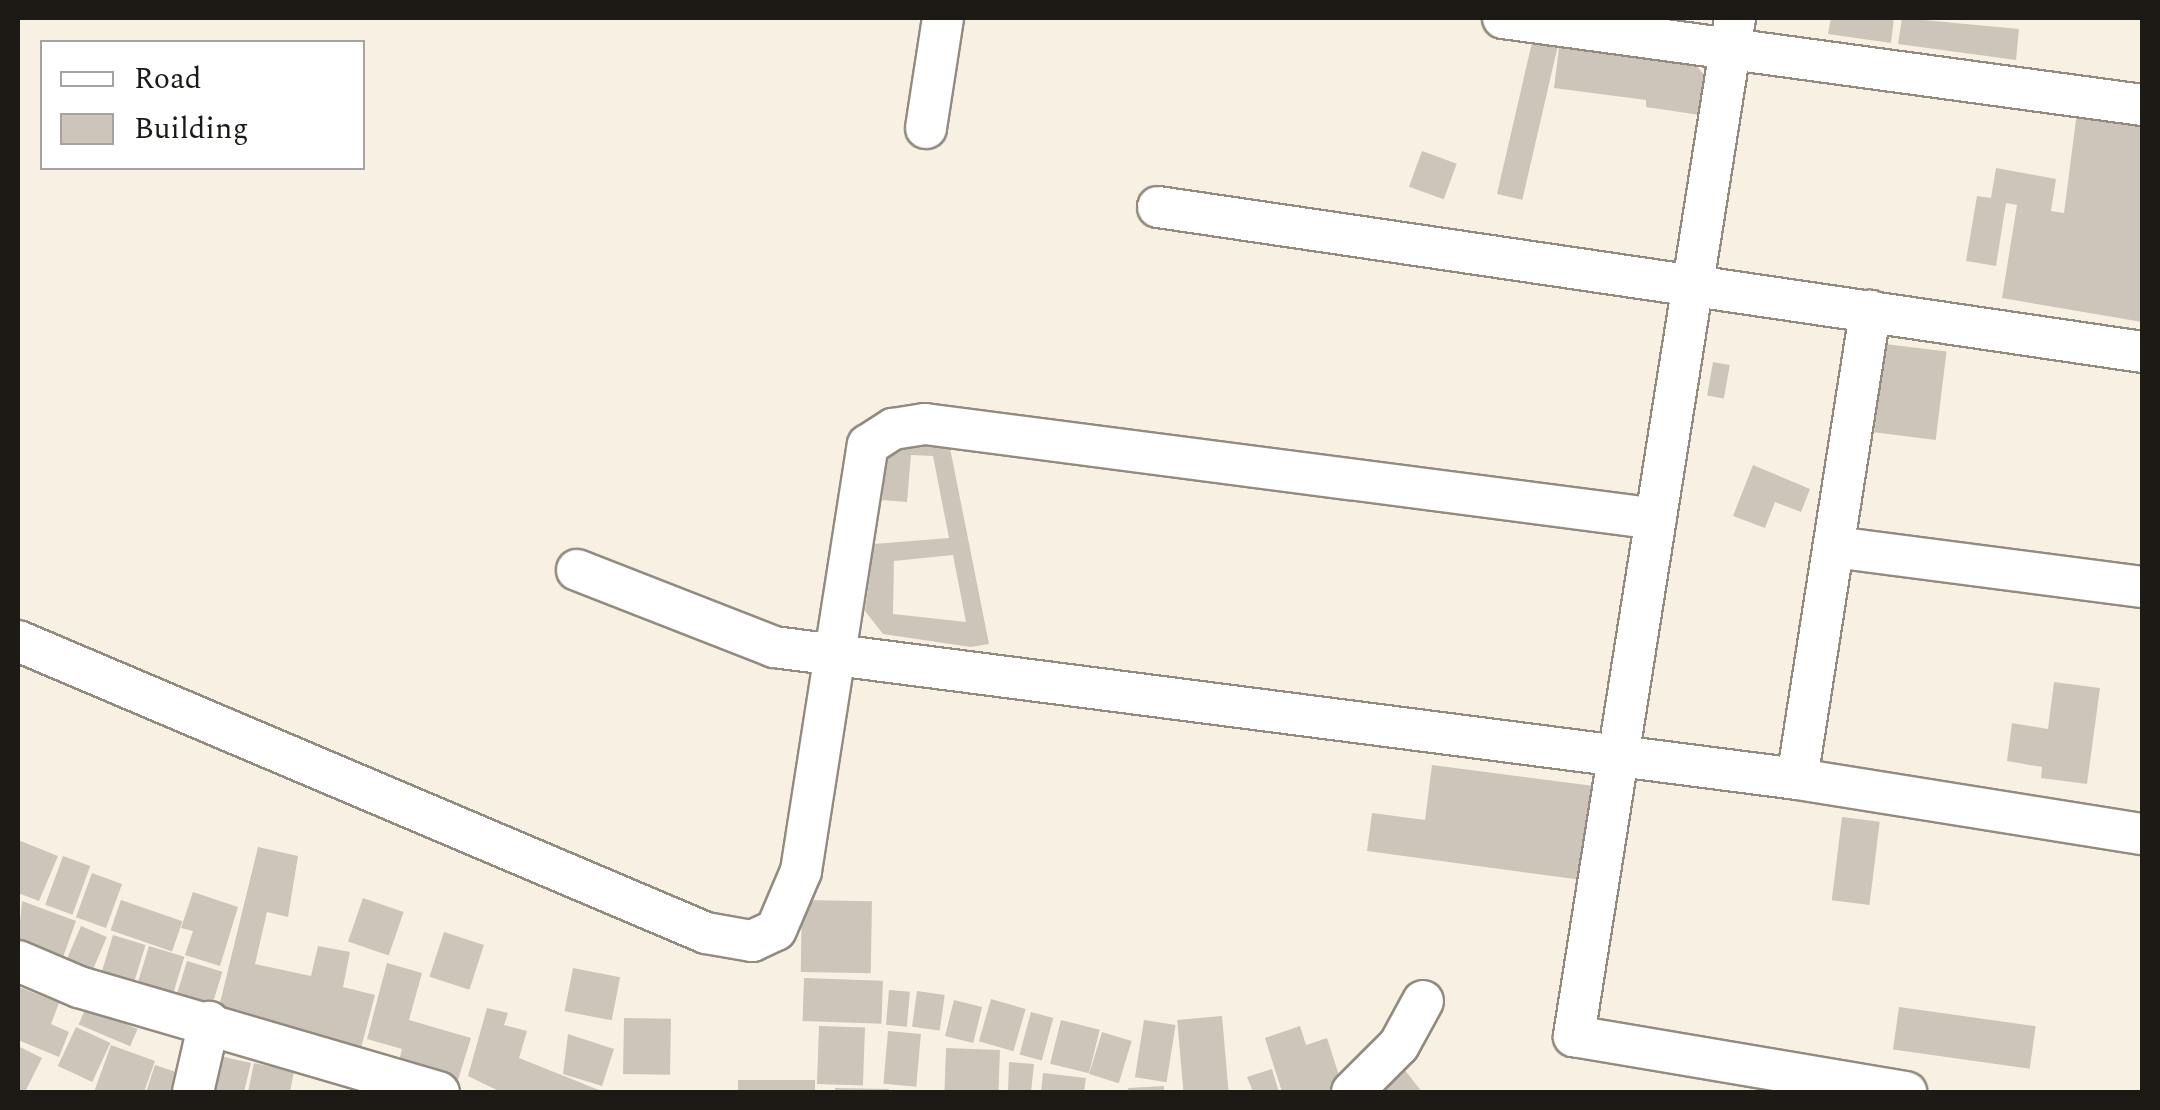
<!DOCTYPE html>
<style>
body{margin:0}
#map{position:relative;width:2160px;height:1110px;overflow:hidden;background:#f9f0e4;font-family:Spectral,serif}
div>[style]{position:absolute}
.building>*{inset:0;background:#cec5ba;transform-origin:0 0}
.roads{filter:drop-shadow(2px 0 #938b80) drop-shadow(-2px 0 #938b80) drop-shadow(0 2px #938b80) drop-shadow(0 -2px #938b80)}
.street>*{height:40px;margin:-20px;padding:0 20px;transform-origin:20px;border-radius:20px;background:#fff}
span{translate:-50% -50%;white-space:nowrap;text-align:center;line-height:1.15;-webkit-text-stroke:8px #fff;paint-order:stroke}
.frame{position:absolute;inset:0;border:20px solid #1d1a16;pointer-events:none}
.legend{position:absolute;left:40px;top:40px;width:325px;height:130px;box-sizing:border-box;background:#fff;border:2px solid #a5a3a2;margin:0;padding:12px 18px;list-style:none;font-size:30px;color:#1d1a16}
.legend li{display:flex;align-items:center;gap:20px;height:50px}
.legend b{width:50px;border:2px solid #a5a3a2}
</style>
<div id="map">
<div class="building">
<i style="clip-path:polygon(1831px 18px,1894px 18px,1891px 43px,1828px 34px)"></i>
<i style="clip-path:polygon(1902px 18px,2019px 29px,2016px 60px,1898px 44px)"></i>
<i style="left:1533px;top:38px;width:26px;height:160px;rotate:13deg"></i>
<i style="clip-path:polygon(1560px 39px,1694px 63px,1706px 77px,1700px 115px,1646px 107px,1646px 100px,1554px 88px)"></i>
<i style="clip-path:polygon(2077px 112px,2142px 121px,2142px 322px,2002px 298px,2017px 205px,2006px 203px,1996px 266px,1966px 261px,1977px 196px,1991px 198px,1996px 168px,2056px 179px,2051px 211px,2064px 213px)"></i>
<i style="left:1422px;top:151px;width:37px;height:38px;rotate:20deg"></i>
<i style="left:1885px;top:344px;width:62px;height:89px;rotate:7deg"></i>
<i style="left:1713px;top:362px;width:17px;height:34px;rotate:10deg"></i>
<i style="clip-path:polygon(evenodd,904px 442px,949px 443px,989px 644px,971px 647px,883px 634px,865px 611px,874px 544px,949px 538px,933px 456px,911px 455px,907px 502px,882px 500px,887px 456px,904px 442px,953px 555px,966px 622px,893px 614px,894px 561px,953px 555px)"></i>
<i style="clip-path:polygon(1753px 465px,1810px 489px,1801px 512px,1775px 502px,1765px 528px,1733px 516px)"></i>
<i style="clip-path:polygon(2054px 682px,2100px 688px,2087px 784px,2041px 778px,2042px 767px,2007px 761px,2012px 723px,2048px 729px)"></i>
<i style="clip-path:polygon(1432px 765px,1594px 786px,1582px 880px,1367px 851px,1372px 813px,1425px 820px)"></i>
<i style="left:1842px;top:817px;width:38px;height:84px;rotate:7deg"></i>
<i style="clip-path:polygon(18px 840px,58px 856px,39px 901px,18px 893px)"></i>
<i style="clip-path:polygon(258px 847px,298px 856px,288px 917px,267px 912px,255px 964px,311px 976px,318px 946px,350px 952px,343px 987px,375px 995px,360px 1052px,218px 1011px)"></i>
<i style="left:63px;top:856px;width:29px;height:52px;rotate:20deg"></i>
<i style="left:92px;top:873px;width:32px;height:47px;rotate:20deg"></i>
<i style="clip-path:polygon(193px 892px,238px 907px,220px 966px,185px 955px,193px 931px,181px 928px)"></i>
<i style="left:363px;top:898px;width:43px;height:46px;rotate:19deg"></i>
<i style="left:121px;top:900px;width:65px;height:32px;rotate:19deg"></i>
<i style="left:802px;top:900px;width:70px;height:72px;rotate:1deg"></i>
<i style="clip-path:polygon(22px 901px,76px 921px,62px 960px,18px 944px)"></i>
<i style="left:81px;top:926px;width:28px;height:43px;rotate:23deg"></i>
<i style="left:444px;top:932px;width:42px;height:47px;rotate:18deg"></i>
<i style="left:113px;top:935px;width:34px;height:43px;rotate:17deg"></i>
<i style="left:149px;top:946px;width:37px;height:50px;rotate:17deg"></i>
<i style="left:187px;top:961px;width:37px;height:43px;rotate:17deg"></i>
<i style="clip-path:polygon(387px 963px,422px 973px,409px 1020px,471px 1038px,457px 1083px,398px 1064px,402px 1049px,367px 1039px)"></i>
<i style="left:573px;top:968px;width:48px;height:44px;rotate:11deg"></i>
<i style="left:804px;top:978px;width:79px;height:43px;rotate:2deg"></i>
<i style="clip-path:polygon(19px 987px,59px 1003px,51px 1024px,69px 1032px,59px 1057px,18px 1040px)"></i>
<i style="left:889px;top:990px;width:21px;height:35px;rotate:5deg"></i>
<i style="left:917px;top:991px;width:28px;height:36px;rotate:8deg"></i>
<i style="left:991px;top:999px;width:36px;height:44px;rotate:16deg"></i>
<i style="left:954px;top:1000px;width:29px;height:37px;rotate:14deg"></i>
<i style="left:86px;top:1007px;width:56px;height:19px;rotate:23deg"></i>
<i style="left:1899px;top:1007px;width:138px;height:43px;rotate:8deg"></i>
<i style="clip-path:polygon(487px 1008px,508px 1013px,504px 1025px,527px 1031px,519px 1058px,604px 1092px,501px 1092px,468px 1076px)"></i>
<i style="left:1031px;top:1012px;width:23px;height:44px;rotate:15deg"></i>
<i style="left:1222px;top:1016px;width:76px;height:45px;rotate:85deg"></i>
<i style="left:624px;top:1018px;width:47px;height:56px;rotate:1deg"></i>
<i style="left:1061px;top:1020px;width:40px;height:45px;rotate:14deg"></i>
<i style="left:1144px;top:1020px;width:32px;height:58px;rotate:9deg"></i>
<i style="left:819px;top:1026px;width:46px;height:58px;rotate:2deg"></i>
<i style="clip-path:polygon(1300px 1026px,1306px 1045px,1327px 1038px,1344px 1091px,1282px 1092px,1265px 1038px)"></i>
<i style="left:76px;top:1027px;width:38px;height:43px;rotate:25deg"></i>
<i style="left:888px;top:1031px;width:33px;height:53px;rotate:5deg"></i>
<i style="left:1102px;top:1032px;width:31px;height:44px;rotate:17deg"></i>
<i style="clip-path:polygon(568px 1034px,614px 1049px,602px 1086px,563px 1074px)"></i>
<i style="clip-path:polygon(111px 1045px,155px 1061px,144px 1092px,94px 1092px)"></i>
<i style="clip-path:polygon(18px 1046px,42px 1058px,25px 1092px,18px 1092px)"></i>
<i style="left:946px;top:1048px;width:54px;height:44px;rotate:2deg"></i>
<i style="clip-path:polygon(211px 1054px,251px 1063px,244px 1092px,202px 1092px)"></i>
<i style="clip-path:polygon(1397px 1060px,1422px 1092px,1355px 1092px)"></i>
<i style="clip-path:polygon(1009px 1062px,1034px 1064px,1031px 1092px,1008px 1092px)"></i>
<i style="clip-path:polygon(254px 1063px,294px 1071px,290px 1092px,248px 1092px)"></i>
<i style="clip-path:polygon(155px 1065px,194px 1078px,189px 1092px,146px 1092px)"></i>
<i style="clip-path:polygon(1272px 1069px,1279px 1092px,1253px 1092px,1247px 1077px)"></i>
<i style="clip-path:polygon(1043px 1073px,1086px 1078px,1084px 1092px,1041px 1092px)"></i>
<i style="left:815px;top:1080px;width:12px;height:77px;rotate:90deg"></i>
<i style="clip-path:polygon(1164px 1086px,1164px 1092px,1129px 1092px,1128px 1088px)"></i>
<i style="clip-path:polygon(835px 1088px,889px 1089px,889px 1092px,835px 1092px)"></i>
</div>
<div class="roads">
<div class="street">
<i style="left:1503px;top:18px;width:645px;rotate:7.75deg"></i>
<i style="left:1735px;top:18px;width:1031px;rotate:98.99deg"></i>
<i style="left:1574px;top:1036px;width:337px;rotate:9.6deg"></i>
<i style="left:926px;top:128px;width:111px;rotate:-81.2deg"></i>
<i style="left:1158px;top:207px;width:995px;rotate:8.38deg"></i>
<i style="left:1834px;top:547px;width:311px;rotate:7.4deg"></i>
<i style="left:577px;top:570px;width:212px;rotate:21.3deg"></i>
<i style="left:774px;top:647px;width:1031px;rotate:7.35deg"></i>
<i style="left:1797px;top:779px;width:349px;rotate:9.1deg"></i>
<i style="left:18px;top:641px;width:747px;rotate:23deg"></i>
<i style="left:706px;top:933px;width:47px;rotate:9.9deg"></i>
<i style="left:752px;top:941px;width:26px;rotate:-25deg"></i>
<i style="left:776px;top:930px;width:64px;rotate:-67deg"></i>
<i style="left:801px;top:871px;width:431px;rotate:-81.1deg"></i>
<i style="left:868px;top:445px;width:30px;rotate:-33deg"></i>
<i style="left:893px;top:429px;width:32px;rotate:-9deg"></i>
<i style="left:925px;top:424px;width:737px;rotate:7.4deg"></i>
<i style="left:1797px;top:779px;width:474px;rotate:-81.1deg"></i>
<i style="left:18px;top:961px;width:66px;rotate:23.1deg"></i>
<i style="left:79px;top:987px;width:375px;rotate:16.3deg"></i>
<i style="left:193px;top:1092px;width:72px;rotate:-77.1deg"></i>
<i style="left:1352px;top:1092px;width:66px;rotate:-45deg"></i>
<i style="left:1399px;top:1045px;width:50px;rotate:-61.4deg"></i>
</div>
</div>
<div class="frame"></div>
<ul class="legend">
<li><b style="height:12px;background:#fff"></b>Road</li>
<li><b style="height:28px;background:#cec5ba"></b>Building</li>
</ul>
</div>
